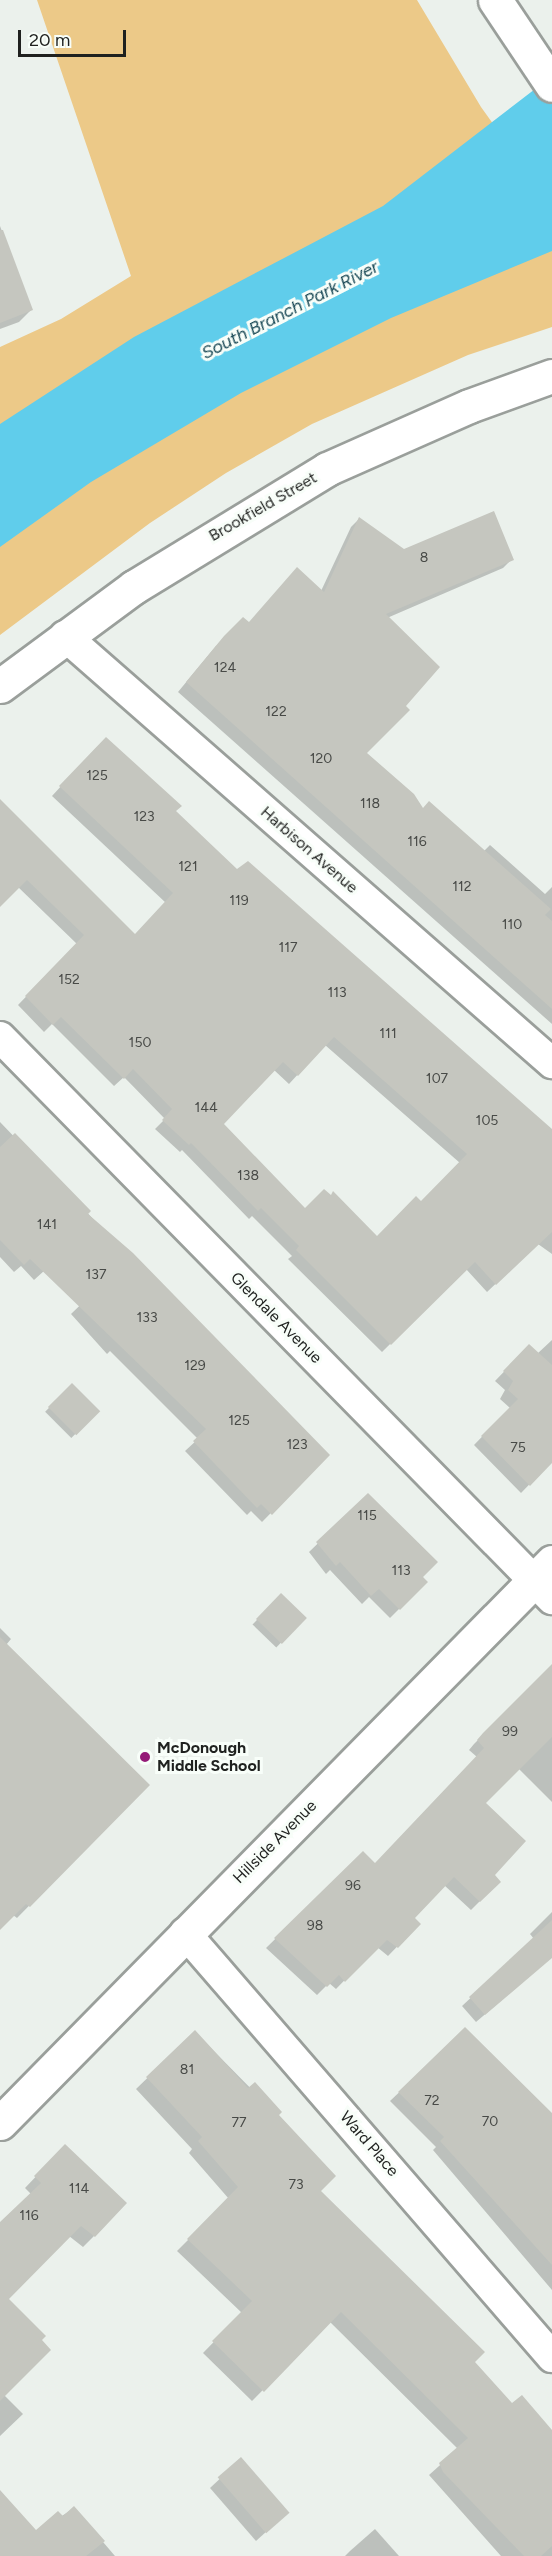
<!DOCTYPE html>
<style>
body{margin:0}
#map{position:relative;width:552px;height:2556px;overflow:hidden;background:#ebf1ec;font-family:Figtree,sans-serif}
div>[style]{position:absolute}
.green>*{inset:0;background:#ecc988}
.water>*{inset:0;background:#60cdeb}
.shadow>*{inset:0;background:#0003;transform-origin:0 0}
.building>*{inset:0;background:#c5c6bf;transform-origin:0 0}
.roads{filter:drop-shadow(2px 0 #9a9f9b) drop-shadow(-2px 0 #9a9f9b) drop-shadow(0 2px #9a9f9b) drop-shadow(0 -2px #9a9f9b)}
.minor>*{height:30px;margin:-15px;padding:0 15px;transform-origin:15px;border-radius:15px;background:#fff}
.tertiary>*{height:33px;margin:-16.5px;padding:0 16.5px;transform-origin:16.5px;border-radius:16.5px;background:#fff}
.dots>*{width:16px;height:16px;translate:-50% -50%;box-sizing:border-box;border:3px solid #f8fef9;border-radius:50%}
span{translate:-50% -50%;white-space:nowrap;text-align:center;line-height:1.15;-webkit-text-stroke:6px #f8fef9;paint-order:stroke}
.number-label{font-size:14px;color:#484a47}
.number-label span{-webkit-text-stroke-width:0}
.street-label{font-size:16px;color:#1f211f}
.poi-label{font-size:16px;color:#1f211f;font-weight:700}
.left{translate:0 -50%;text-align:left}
.water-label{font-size:18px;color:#174754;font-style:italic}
.scale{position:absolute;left:18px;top:30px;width:108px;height:27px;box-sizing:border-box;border:3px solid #1f211f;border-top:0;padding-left:8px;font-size:18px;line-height:21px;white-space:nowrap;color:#1f211f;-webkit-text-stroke:4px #f8fef9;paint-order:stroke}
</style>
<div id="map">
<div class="green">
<i style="clip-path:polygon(37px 0,417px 0,481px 107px,552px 206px,552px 327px,468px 355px,312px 424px,226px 473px,150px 523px,0 635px,0 347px,61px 319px,131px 276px)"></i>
</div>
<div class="water">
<i style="clip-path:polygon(552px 76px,552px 251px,391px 318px,241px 393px,91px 482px,0 547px,0 424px,134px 337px,383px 206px)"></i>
</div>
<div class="shadow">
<i style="clip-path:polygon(0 226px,31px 310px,19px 322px,0 329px)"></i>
<i style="clip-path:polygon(359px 519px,404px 550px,512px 559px,503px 568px,387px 618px,365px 753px,422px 810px,483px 852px,490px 845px,545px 894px,552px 887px,552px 1024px,178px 692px,216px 646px,248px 624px,321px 591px,351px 527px)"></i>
<i style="clip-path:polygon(evenodd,97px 747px,237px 870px,552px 1130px,552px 1254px,538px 1244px,487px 1292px,466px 1269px,382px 1352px,288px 1259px,292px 1256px,252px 1216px,249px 1219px,182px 1150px,180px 1152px,155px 1129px,165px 1119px,124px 1077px,114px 1086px,52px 1024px,44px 1032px,18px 1005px,77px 944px,18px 887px,0 902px,0 801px,135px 936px,166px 903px,52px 796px,97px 747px,325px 1045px,460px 1163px,421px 1203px,377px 1238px,305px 1210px,222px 1124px,274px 1070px,289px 1084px,325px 1045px)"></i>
<i style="clip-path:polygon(0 1122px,97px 1223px,34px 1280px,21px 1266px,14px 1272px,0 1257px)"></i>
<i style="clip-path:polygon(132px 1255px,328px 1455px,262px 1522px,251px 1511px,247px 1515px,185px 1451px,198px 1439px,110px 1351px,107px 1354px,71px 1314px)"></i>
<i style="clip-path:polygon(552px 1340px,552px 1461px,521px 1493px,474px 1445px,510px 1408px,500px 1399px,505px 1390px,495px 1381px,529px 1346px,537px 1354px)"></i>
<i style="left:72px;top:1385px;width:37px;height:38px;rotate:45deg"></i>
<i style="clip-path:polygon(368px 1495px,426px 1582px,390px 1618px,369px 1597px,362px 1604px,330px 1570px,326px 1574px,309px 1552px)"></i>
<i style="left:281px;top:1595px;width:33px;height:41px;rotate:44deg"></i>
<i style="clip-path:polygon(0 1628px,11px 1639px,6px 1645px,148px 1785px,17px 1918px,13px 1915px,0 1928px)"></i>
<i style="clip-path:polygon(541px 1677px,552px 1680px,552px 1802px,518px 1768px,483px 1803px,492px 1875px,499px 1882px,471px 1910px,444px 1885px,413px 1918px,419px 1924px,388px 1956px,377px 1947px,336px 1989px,329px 1983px,317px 1995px,266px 1948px,363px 1853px,375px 1865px,477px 1757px,469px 1750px,474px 1744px)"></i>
<i style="clip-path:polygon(552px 1912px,552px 1957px,476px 2022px,462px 2006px,534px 1939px,530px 1934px)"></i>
<i style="clip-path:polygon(465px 2030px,552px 2132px,552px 2290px,433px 2150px,436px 2147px,390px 2101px)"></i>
<i style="clip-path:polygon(195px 2032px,277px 2115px,319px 2191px,512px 2405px,552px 2432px,552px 2556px,501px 2556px,429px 2475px,458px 2449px,330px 2322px,252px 2401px,203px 2353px,242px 2313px,177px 2251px,229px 2199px,189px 2153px,192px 2149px,136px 2089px)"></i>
<i style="clip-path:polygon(65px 2146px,94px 2236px,83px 2247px,69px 2236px,7px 2299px,4px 2395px,23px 2414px,0 2436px,0 2223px,31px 2194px,25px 2188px)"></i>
<i style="clip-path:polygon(241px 2459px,278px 2521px,256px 2541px,210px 2488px)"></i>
<i style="clip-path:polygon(0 2492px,36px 2533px,74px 2508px,115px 2556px,0 2556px)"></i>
<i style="clip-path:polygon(375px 2529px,399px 2556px,345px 2556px,350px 2551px)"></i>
</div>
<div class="building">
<i style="clip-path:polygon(0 230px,3px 230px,33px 310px,0 323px)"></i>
<i style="clip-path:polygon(494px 511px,514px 560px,386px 614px,440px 667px,406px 706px,410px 710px,367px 753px,414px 794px,423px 808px,429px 801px,551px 909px,545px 915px,552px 921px,552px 1009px,186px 682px,224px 636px,243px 617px,249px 622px,297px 567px,324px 592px,359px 517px,404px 549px)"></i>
<i style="clip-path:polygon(evenodd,106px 737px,182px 806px,176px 811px,237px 869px,248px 861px,552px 1129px,552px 1232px,496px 1285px,475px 1262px,391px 1345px,296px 1250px,299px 1246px,261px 1208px,258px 1211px,191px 1143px,189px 1145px,162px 1120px,172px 1109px,133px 1069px,124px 1079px,61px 1017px,53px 1025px,25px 996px,84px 935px,27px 880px,0 907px,0 799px,135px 934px,173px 893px,59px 786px,106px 737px,334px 1037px,467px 1154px,421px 1201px,416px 1196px,377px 1236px,333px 1191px,331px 1195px,324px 1189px,305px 1208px,224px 1124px,283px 1062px,298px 1076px,334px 1037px)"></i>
<i style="clip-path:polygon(15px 1133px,91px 1211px,88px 1214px,133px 1253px,330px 1455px,272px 1515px,261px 1504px,257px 1508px,193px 1441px,206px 1429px,30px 1259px,24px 1265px,0 1240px,0 1147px)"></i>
<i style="clip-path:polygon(529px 1344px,552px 1365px,552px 1463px,530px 1486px,481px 1436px,518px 1399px,508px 1390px,513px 1381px,503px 1371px)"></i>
<i style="left:72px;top:1383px;width:40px;height:34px;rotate:45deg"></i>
<i style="clip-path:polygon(368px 1493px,438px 1562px,423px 1577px,428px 1582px,400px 1610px,379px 1589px,371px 1596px,340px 1562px,336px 1566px,316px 1542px)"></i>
<i style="left:281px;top:1593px;width:36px;height:36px;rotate:44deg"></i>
<i style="clip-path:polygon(0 1637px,150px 1785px,30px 1907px,26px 1904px,0 1930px)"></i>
<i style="clip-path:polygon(552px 1664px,552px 1737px,486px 1803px,526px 1841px,495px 1875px,501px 1882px,480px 1902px,454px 1877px,415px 1918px,421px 1924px,398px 1948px,387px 1940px,345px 1982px,339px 1975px,327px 1987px,274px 1938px,363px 1851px,375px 1863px,484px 1748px,477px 1740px,483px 1733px)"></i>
<i style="clip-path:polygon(552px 1920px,552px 1958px,485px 2015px,469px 1997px)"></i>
<i style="clip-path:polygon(465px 2027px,552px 2113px,552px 2265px,440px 2141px,444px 2137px,398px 2092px)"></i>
<i style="clip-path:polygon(195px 2030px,248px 2088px,255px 2082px,282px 2112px,279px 2115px,336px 2176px,321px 2191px,485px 2352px,475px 2362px,512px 2403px,522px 2395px,552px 2430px,552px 2546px,541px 2556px,524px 2556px,443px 2472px,439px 2463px,468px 2438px,341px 2312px,264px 2392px,212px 2341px,252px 2301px,187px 2239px,238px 2187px,198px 2141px,202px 2137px,146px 2077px)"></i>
<i style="clip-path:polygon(65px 2144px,127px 2203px,95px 2237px,81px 2226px,9px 2299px,46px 2336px,42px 2340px,51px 2350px,0 2401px,0 2222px,41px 2183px,34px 2176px)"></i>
<i style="left:241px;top:2457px;width:74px;height:31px;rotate:49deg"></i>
<i style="clip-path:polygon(0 2490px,36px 2530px,58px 2511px,63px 2516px,74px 2506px,105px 2541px,86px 2556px,0 2556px)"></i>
</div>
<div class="roads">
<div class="minor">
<i style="left:65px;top:636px;width:648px;rotate:41.24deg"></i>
<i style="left:0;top:1037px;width:788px;rotate:45.51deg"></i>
<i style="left:185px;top:1933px;width:561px;rotate:49.12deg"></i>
</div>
<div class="tertiary">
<i style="left:495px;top:0;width:102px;rotate:56.2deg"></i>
<i style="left:0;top:686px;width:167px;rotate:-36.5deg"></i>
<i style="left:134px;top:587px;width:226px;rotate:-31.4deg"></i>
<i style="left:327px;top:469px;width:155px;rotate:-23.9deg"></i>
<i style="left:469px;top:406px;width:88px;rotate:-19.9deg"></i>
<i style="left:0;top:2123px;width:787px;rotate:-45.46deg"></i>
</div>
</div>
<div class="dots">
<i style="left:145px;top:1757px;background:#941a77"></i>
</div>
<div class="number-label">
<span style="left:424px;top:558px">8</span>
<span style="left:225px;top:668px">124</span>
<span style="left:276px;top:712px">122</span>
<span style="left:321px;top:759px">120</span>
<span style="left:97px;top:776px">125</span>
<span style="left:370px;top:804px">118</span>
<span style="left:144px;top:817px">123</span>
<span style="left:417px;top:842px">116</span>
<span style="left:188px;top:867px">121</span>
<span style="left:462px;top:887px">112</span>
<span style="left:239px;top:901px">119</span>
<span style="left:512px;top:925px">110</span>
<span style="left:288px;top:948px">117</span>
<span style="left:69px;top:980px">152</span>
<span style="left:337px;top:993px">113</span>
<span style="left:388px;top:1034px">111</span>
<span style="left:140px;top:1043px">150</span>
<span style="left:437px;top:1079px">107</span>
<span style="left:206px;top:1108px">144</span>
<span style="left:487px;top:1121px">105</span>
<span style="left:248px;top:1176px">138</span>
<span style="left:47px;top:1225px">141</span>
<span style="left:96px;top:1275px">137</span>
<span style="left:147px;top:1318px">133</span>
<span style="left:195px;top:1366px">129</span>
<span style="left:239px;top:1421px">125</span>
<span style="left:297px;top:1445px">123</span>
<span style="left:518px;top:1448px">75</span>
<span style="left:367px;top:1516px">115</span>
<span style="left:401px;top:1571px">113</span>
<span style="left:510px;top:1732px">99</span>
<span style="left:353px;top:1886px">96</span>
<span style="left:315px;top:1926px">98</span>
<span style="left:187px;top:2070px">81</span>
<span style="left:432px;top:2101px">72</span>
<span style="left:490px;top:2122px">70</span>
<span style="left:239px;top:2123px">77</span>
<span style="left:296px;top:2185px">73</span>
<span style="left:79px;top:2189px">114</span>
<span style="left:29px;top:2216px">116</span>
</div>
<div class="street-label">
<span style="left:263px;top:507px;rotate:-30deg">Brookfield Street</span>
<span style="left:309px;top:850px;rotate:41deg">Harbison Avenue</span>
<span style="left:276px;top:1318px;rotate:45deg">Glendale Avenue</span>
<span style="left:275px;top:1842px;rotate:-45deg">Hillside Avenue</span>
<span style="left:369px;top:2144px;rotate:49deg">Ward Place</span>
</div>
<div class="poi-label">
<span class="left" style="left:157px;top:1757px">McDonough<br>Middle School</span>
</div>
<div class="water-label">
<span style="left:290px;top:310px;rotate:-27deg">South Branch Park River</span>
</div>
<div class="scale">20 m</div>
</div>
